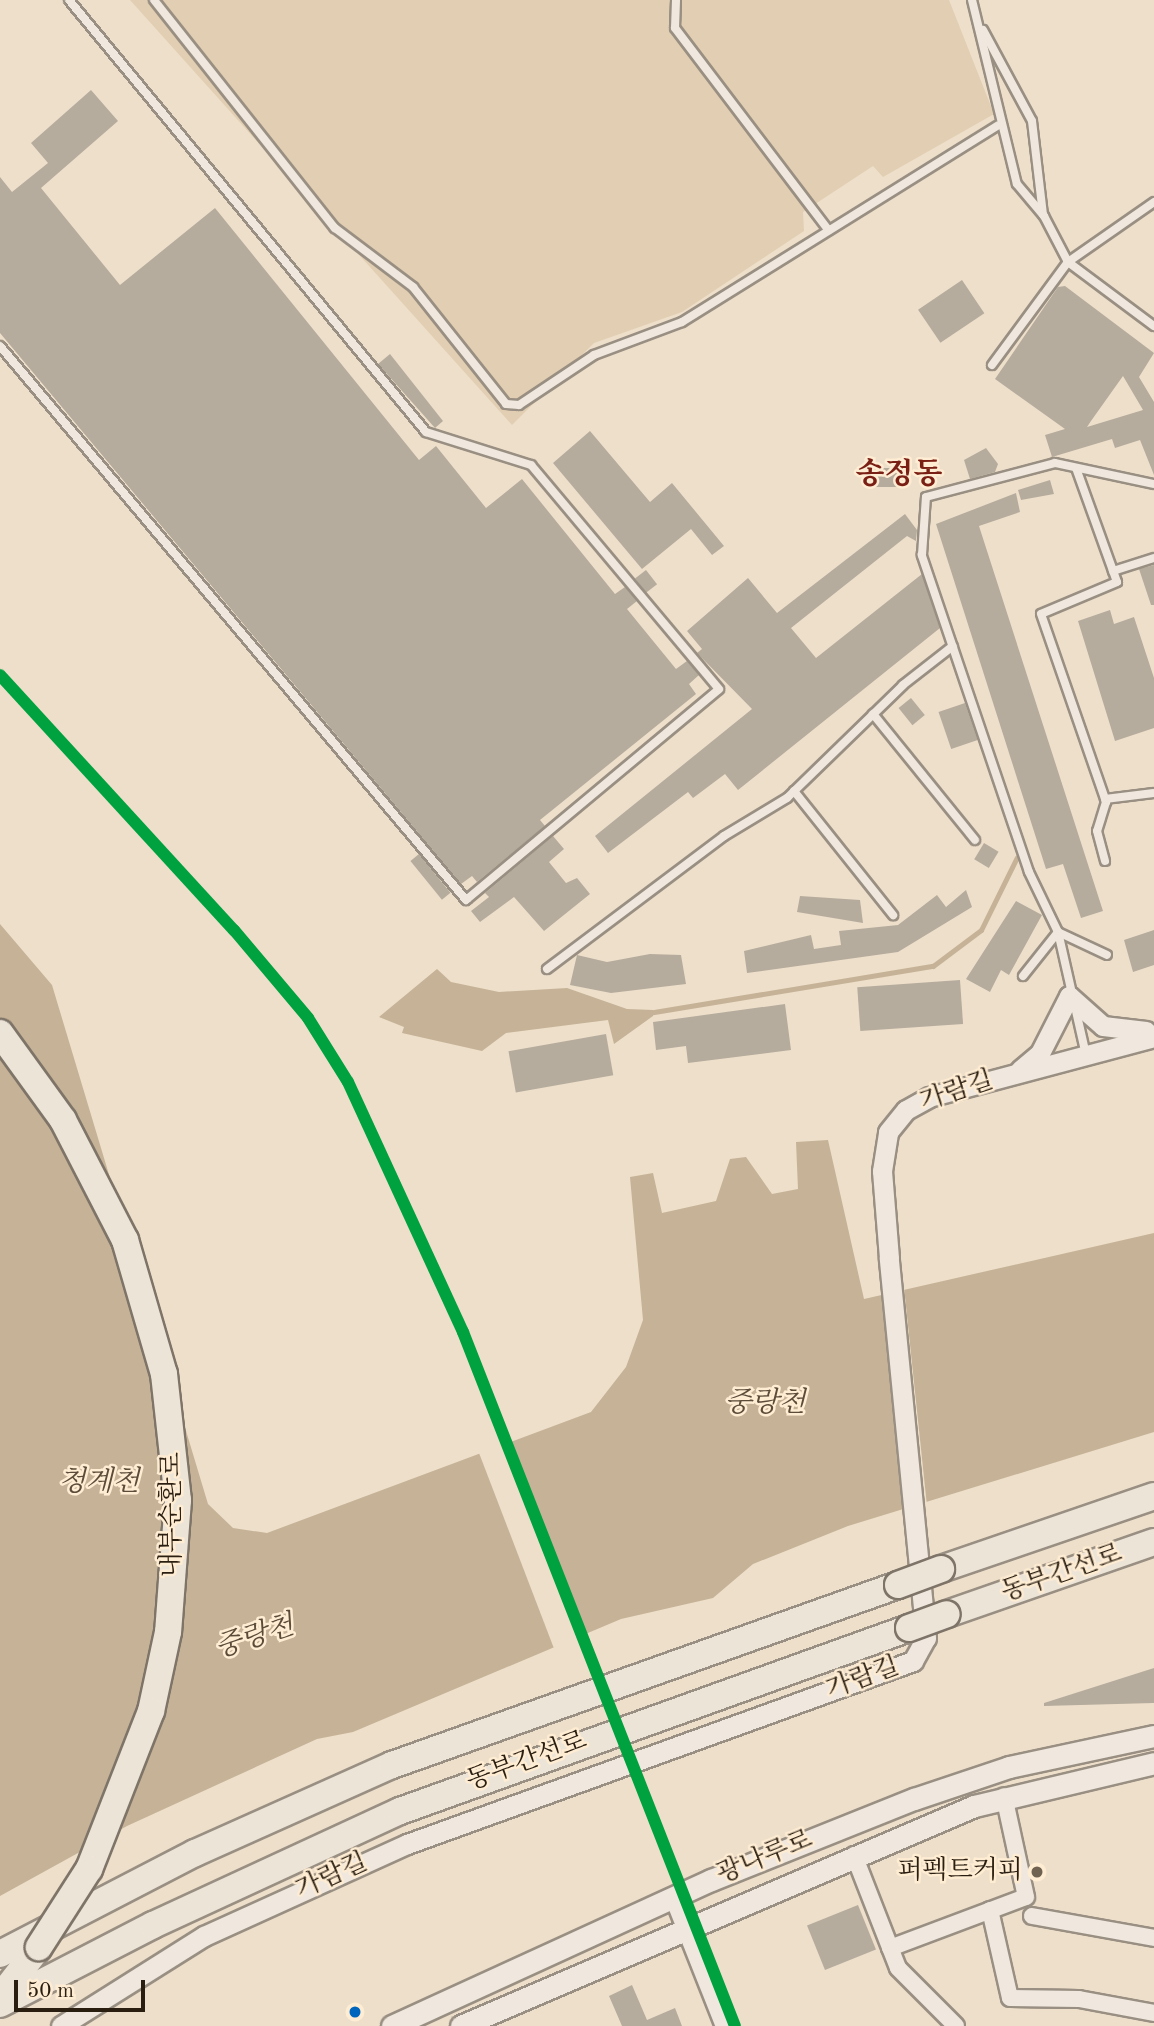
<!DOCTYPE html>
<meta charset="utf-8">
<style>
body{margin:0}
#map{position:relative;width:1154px;height:2026px;overflow:hidden;background:#eedfca;font-family:"Old Standard TT","Noto Serif KR",serif}
div>[style]{position:absolute}
.green>*{inset:0;background:#e2ceb2}
.water>*{inset:0;background:#c6b297}
.pier>*{inset:0;background:#eedfca;transform-origin:0 0}
.stream>*{height:5px;margin:-2.5px;padding:0 2.5px;transform-origin:2.5px;border-radius:2.5px;background:#c6b297}
.building>*{inset:0;background:#b6ac9d;transform-origin:0 0}
.roads{filter:drop-shadow(2px 0 #998f82) drop-shadow(-2px 0 #998f82) drop-shadow(0 2px #998f82) drop-shadow(0 -2px #998f82)}
.service>*{height:8px;margin:-4px;padding:0 4px;transform-origin:4px;border-radius:4px;background:#f0e8de}
.minor>*{height:16px;margin:-8px;padding:0 8px;transform-origin:8px;border-radius:8px;background:#f0e8de}
.tertiary>*{height:19px;margin:-9.5px;padding:0 9.5px;transform-origin:9.5px;border-radius:9.5px;background:#f0e8de}
.secondary>*{height:21px;margin:-10.5px;padding:0 10.5px;transform-origin:10.5px;border-radius:10.5px;background:#f0e8de}
.trunk>*{height:26px;margin:-13px;padding:0 13px;transform-origin:13px;border-radius:13px;background:#ede4d8}
.bridges{filter:drop-shadow(2px 0 #7e7468) drop-shadow(-2px 0 #7e7468) drop-shadow(0 2px #7e7468) drop-shadow(0 -2px #7e7468)}
.trunk-bridge>*{height:26px;margin:-13px;padding:0 13px;transform-origin:13px;border-radius:13px;background:#ede4d8}
.metro-1>*{height:12px;margin:-6px;padding:0 6px;transform-origin:6px;border-radius:6px;background:#00a23f}
.dots>*{width:19px;height:19px;translate:-50% -50%;box-sizing:border-box;border:4px solid #feecd3;border-radius:50%}
span{translate:-50% -50%;white-space:nowrap;text-align:center;line-height:1.15;-webkit-text-stroke:5px #feecd3;paint-order:stroke}
.street-label{font-size:26px;color:#2a1e10}
.poi-label{font-size:26px;color:#2a1e10}
.right{translate:-100% -50%;text-align:right}
.water-label{font-size:28px;color:#5b4b38;font-style:italic}
.quarter-label{font-size:30px;color:#7a1f14;font-weight:700}
.scale{position:absolute;left:14px;top:1980px;width:131px;height:32px;box-sizing:border-box;border:4px solid #2a1e10;border-top:0;padding-left:9px;font-size:21px;line-height:24px;white-space:nowrap;color:#2a1e10;-webkit-text-stroke:5px #feecd3;paint-order:stroke}
</style>
<div id="map">
<div class="green">
<i style="clip-path:polygon(130px 0,949px 0,994px 114px,883px 177px,873px 166px,803px 212px,804px 231px,682px 312px,594px 343px,512px 425px)"></i>
</div>
<div class="water">
<i style="clip-path:polygon(0 924px,52px 985px,208px 1504px,233px 1528px,267px 1533px,591px 1412px,626px 1367px,643px 1320px,630px 1177px,653px 1173px,662px 1213px,716px 1201px,730px 1159px,746px 1157px,772px 1194px,798px 1189px,796px 1142px,828px 1140px,864px 1299px,1154px 1233px,1154px 1432px,848px 1526px,753px 1564px,713px 1598px,621px 1619px,353px 1732px,317px 1739px,127px 1826px,0 1896px)"></i>
<i style="clip-path:polygon(437px 969px,451px 982px,499px 992px,567px 988px,627px 1009px,653px 1010px,653px 1016px,614px 1044px,608px 1020px,506px 1033px,482px 1051px,402px 1033px,404px 1027px,379px 1017px)"></i>
</div>
<div class="pier">
<i style="left:904px;top:1287px;width:223px;height:21px;rotate:84deg"></i>
<i style="left:504px;top:1440px;width:213px;height:28px;rotate:69deg"></i>
</div>
<div class="stream">
<i style="left:648px;top:1013px;width:289px;rotate:-9.4deg"></i>
<i style="left:933px;top:966px;width:60px;rotate:-36.9deg"></i>
<i style="left:981px;top:930px;width:81px;rotate:-63.7deg"></i>
</div>
<div class="building">
<i style="clip-path:polygon(91px 90px,118px 121px,41px 188px,120px 285px,215px 208px,419px 460px,436px 446px,486px 508px,522px 479px,615px 594px,625px 587px,637px 601px,627px 609px,676px 669px,687px 661px,699px 675px,689px 684px,696px 694px,540px 820px,545px 826px,477px 882px,472px 876px,461px 884px,0 333px,0 177px,12px 192px,48px 163px,31px 143px)"></i>
<i style="left:962px;top:280px;width:40px;height:53px;rotate:56deg"></i>
<i style="clip-path:polygon(evenodd,1065px 286px,1154px 353px,1139px 377px,1154px 402px,1154px 475px,1140px 440px,1115px 448px,1112px 439px,1052px 457px,1045px 435px,1065px 429px,995px 379px,1058px 287px,1065px 286px,1123px 376px,1143px 410px,1087px 427px,1091px 421px,1123px 376px)"></i>
<i style="clip-path:polygon(390px 354px,443px 421px,435px 428px,378px 364px)"></i>
<i style="clip-path:polygon(590px 431px,650px 502px,672px 483px,724px 546px,712px 555px,691px 529px,642px 569px,553px 463px)"></i>
<i style="clip-path:polygon(986px 448px,998px 464px,995px 472px,970px 479px,964px 460px)"></i>
<i style="left:901px;top:468px;width:19px;height:27px;rotate:90deg"></i>
<i style="clip-path:polygon(1050px 480px,1054px 494px,1021px 500px,1018px 490px)"></i>
<i style="clip-path:polygon(1016px 493px,1020px 512px,979px 526px,1103px 911px,1081px 918px,1063px 864px,1046px 869px,936px 524px)"></i>
<i style="clip-path:polygon(905px 514px,917px 530px,916px 541px,907px 536px,791px 628px,816px 658px,922px 574px,940px 628px,738px 790px,725px 774px,693px 798px,688px 792px,608px 853px,595px 836px,752px 709px,697px 653px,702px 649px,687px 631px,748px 578px,777px 613px)"></i>
<i style="clip-path:polygon(1154px 565px,1154px 605px,1151px 605px,1139px 569px)"></i>
<i style="left:646px;top:570px;width:18px;height:14px;rotate:52deg"></i>
<i style="clip-path:polygon(1110px 610px,1114px 624px,1134px 617px,1154px 678px,1154px 728px,1115px 741px,1078px 621px)"></i>
<i style="left:911px;top:698px;width:22px;height:16px;rotate:51deg"></i>
<i style="left:965px;top:703px;width:39px;height:28px;rotate:71deg"></i>
<i style="clip-path:polygon(553px 836px,564px 849px,549px 862px,566px 883px,577px 878px,590px 894px,544px 931px,514px 897px,480px 922px,471px 911px,489px 897px,485px 893px)"></i>
<i style="left:984px;top:843px;width:17px;height:19px;rotate:31deg"></i>
<i style="left:419px;top:854px;width:50px;height:11px;rotate:51deg"></i>
<i style="clip-path:polygon(966px 890px,972px 907px,898px 952px,747px 973px,744px 951px,811px 935px,814px 949px,841px 945px,839px 931px,898px 925px,937px 895px,946px 907px)"></i>
<i style="clip-path:polygon(800px 896px,860px 900px,863px 923px,797px 912px)"></i>
<i style="clip-path:polygon(1016px 901px,1042px 915px,1009px 975px,1001px 970px,990px 992px,966px 979px)"></i>
<i style="clip-path:polygon(1154px 930px,1154px 965px,1133px 972px,1124px 940px)"></i>
<i style="clip-path:polygon(650px 954px,681px 955px,686px 984px,611px 993px,570px 985px,577px 955px,607px 962px)"></i>
<i style="left:960px;top:980px;width:44px;height:103px;rotate:86deg"></i>
<i style="clip-path:polygon(785px 1004px,791px 1050px,688px 1063px,686px 1046px,656px 1050px,653px 1022px)"></i>
<i style="left:606px;top:1034px;width:42px;height:99px;rotate:80deg"></i>
<i style="clip-path:polygon(1154px 1668px,1154px 1703px,1044px 1706px,1044px 1703px)"></i>
<i style="left:858px;top:1905px;width:48px;height:55px;rotate:68deg"></i>
<i style="clip-path:polygon(632px 1985px,647px 2020px,675px 2008px,682px 2026px,622px 2026px,609px 1996px)"></i>
</div>
<div class="roads">
<div class="service">
<i style="left:154px;top:0;width:291px;rotate:51.6deg"></i>
<i style="left:335px;top:228px;width:98px;rotate:37.1deg"></i>
<i style="left:413px;top:287px;width:149px;rotate:51.5deg"></i>
<i style="left:506px;top:404px;width:13px;rotate:4deg"></i>
<i style="left:519px;top:405px;width:90px;rotate:-33.7deg"></i>
<i style="left:594px;top:355px;width:94px;rotate:-20.6deg"></i>
<i style="left:682px;top:322px;width:372px;rotate:-31.9deg"></i>
<i style="left:676px;top:0;width:28px;rotate:92deg"></i>
<i style="left:675px;top:28px;width:251px;rotate:52.8deg"></i>
<i style="left:972px;top:0;width:189px;rotate:76.3deg"></i>
<i style="left:1017px;top:184px;width:42px;rotate:49.8deg"></i>
<i style="left:1044px;top:216px;width:52px;rotate:62.4deg"></i>
<i style="left:1068px;top:262px;width:107px;rotate:36.7deg"></i>
<i style="left:983px;top:30px;width:103px;rotate:61.7deg"></i>
<i style="left:1032px;top:121px;width:94px;rotate:83.3deg"></i>
<i style="left:0;top:346px;width:724px;rotate:49.93deg"></i>
<i style="left:466px;top:900px;width:329px;rotate:-39.8deg"></i>
<i style="left:719px;top:689px;width:292px;rotate:-130deg"></i>
<i style="left:531px;top:465px;width:110px;rotate:-162.6deg"></i>
<i style="left:426px;top:432px;width:560px;rotate:-129.57deg"></i>
<i style="left:992px;top:365px;width:128px;rotate:-53.6deg"></i>
<i style="left:1068px;top:262px;width:105px;rotate:-34.9deg"></i>
<i style="left:1076px;top:468px;width:121px;rotate:70.2deg"></i>
<i style="left:1117px;top:582px;width:82px;rotate:157.2deg"></i>
<i style="left:1041px;top:614px;width:199px;rotate:70.9deg"></i>
<i style="left:1106px;top:802px;width:30px;rotate:107deg"></i>
<i style="left:1097px;top:831px;width:31px;rotate:75deg"></i>
<i style="left:1113px;top:571px;width:43px;rotate:-17.6deg"></i>
<i style="left:873px;top:714px;width:162px;rotate:51deg"></i>
<i style="left:794px;top:791px;width:159px;rotate:51.4deg"></i>
<i style="left:1105px;top:799px;width:49px;rotate:-7deg"></i>
<i style="left:547px;top:969px;width:221px;rotate:-36.9deg"></i>
<i style="left:724px;top:836px;width:74px;rotate:-31.1deg"></i>
<i style="left:787px;top:798px;width:162px;rotate:-44.2deg"></i>
<i style="left:903px;top:685px;width:63px;rotate:-38deg"></i>
<i style="left:1023px;top:976px;width:56px;rotate:-51.5deg"></i>
<i style="left:1058px;top:932px;width:54px;rotate:25.1deg"></i>
<i style="left:1086px;top:1055px;width:126px;rotate:-102.8deg"></i>
<i style="left:1058px;top:932px;width:67px;rotate:-115.8deg"></i>
<i style="left:1029px;top:872px;width:335px;rotate:-108.7deg"></i>
<i style="left:922px;top:555px;width:58px;rotate:-86.1deg"></i>
<i style="left:926px;top:497px;width:133px;rotate:-14.8deg"></i>
<i style="left:1055px;top:463px;width:101px;rotate:12deg"></i>
</div>
<div class="minor">
<i style="left:854px;top:1855px;width:121px;rotate:68.7deg"></i>
<i style="left:898px;top:1968px;width:82px;rotate:45deg"></i>
<i style="left:990px;top:1910px;width:90px;rotate:77.2deg"></i>
<i style="left:1010px;top:1998px;width:69px;rotate:0.8deg"></i>
<i style="left:1079px;top:1999px;width:76px;rotate:10.6deg"></i>
<i style="left:1032px;top:1916px;width:124px;rotate:10.2deg"></i>
<i style="left:890px;top:1948px;width:145px;rotate:-20.6deg"></i>
<i style="left:1026px;top:1897px;width:103px;rotate:-102.3deg"></i>
</div>
<div class="tertiary">
<i style="left:1020px;top:1070px;width:26px;rotate:-40deg"></i>
<i style="left:1040px;top:1053px;width:64px;rotate:-63deg"></i>
<i style="left:1069px;top:996px;width:45px;rotate:41.4deg"></i>
<i style="left:1103px;top:1026px;width:43px;rotate:6.6deg"></i>
<i style="left:674px;top:1897px;width:139px;rotate:68.4deg"></i>
<i style="left:61px;top:2026px;width:169px;rotate:-32.2deg"></i>
<i style="left:204px;top:1936px;width:223px;rotate:-24.4deg"></i>
<i style="left:407px;top:1844px;width:538px;rotate:-19.88deg"></i>
<i style="left:913px;top:1661px;width:26px;rotate:-61deg"></i>
<i style="left:926px;top:1638px;width:382px;rotate:-95.6deg"></i>
<i style="left:889px;top:1258px;width:87px;rotate:-94.6deg"></i>
<i style="left:882px;top:1171px;width:39px;rotate:-81deg"></i>
<i style="left:888px;top:1132px;width:28px;rotate:-51deg"></i>
<i style="left:906px;top:1110px;width:26px;rotate:-29deg"></i>
<i style="left:929px;top:1097px;width:233px;rotate:-14.9deg"></i>
</div>
<div class="secondary">
<i style="left:392px;top:2026px;width:351px;rotate:-24.6deg"></i>
<i style="left:711px;top:1880px;width:219px;rotate:-21.8deg"></i>
<i style="left:914px;top:1799px;width:100px;rotate:-18.6deg"></i>
<i style="left:1009px;top:1767px;width:148px;rotate:-12.1deg"></i>
<i style="left:461px;top:2026px;width:558px;rotate:-23.21deg"></i>
<i style="left:974px;top:1806px;width:185px;rotate:-13.4deg"></i>
</div>
<div class="trunk">
<i style="left:941px;top:1569px;width:225px;rotate:-18.9deg"></i>
<i style="left:947px;top:1614px;width:219px;rotate:-19.2deg"></i>
<i style="left:0;top:1954px;width:220px;rotate:-27.4deg"></i>
<i style="left:195px;top:1853px;width:216px;rotate:-24.1deg"></i>
<i style="left:392px;top:1765px;width:537px;rotate:-19.58deg"></i>
<i style="left:0;top:1997px;width:63px;rotate:-52deg"></i>
<i style="left:0;top:2004px;width:172px;rotate:-27.3deg"></i>
<i style="left:153px;top:1925px;width:272px;rotate:-24.8deg"></i>
<i style="left:400px;top:1811px;width:541px;rotate:-19.77deg"></i>
</div>
</div>
<div class="bridges">
<div class="trunk-bridge">
<i style="left:0;top:1033px;width:107px;rotate:54.1deg"></i>
<i style="left:63px;top:1120px;width:135px;rotate:62.7deg"></i>
<i style="left:125px;top:1240px;width:140px;rotate:73.8deg"></i>
<i style="left:164px;top:1374px;width:127px;rotate:83.7deg"></i>
<i style="left:178px;top:1500px;width:132px;rotate:94.3deg"></i>
<i style="left:168px;top:1632px;width:81px;rotate:102.1deg"></i>
<i style="left:151px;top:1711px;width:170px;rotate:111.4deg"></i>
<i style="left:89px;top:1869px;width:93px;rotate:122.7deg"></i>
<i style="left:898px;top:1585px;width:46px;rotate:-20.4deg"></i>
<i style="left:909px;top:1628px;width:40px;rotate:-20.2deg"></i>
</div>
</div>
<div class="metro-1">
<i style="left:0;top:675px;width:346px;rotate:47.5deg"></i>
<i style="left:234px;top:930px;width:115px;rotate:49.9deg"></i>
<i style="left:308px;top:1018px;width:75px;rotate:58deg"></i>
<i style="left:348px;top:1082px;width:275px;rotate:65.3deg"></i>
<i style="left:463px;top:1332px;width:745px;rotate:68.6deg"></i>
</div>
<div class="dots">
<i style="left:1037px;top:1872px;background:#6f6251"></i>
<i style="left:355px;top:2012px;background:#0065bd"></i>
</div>
<div class="street-label">
<span style="left:957px;top:1092px;rotate:-18deg">가람길</span>
<span style="left:173px;top:1515px;rotate:-90deg">내부순환로</span>
<span style="left:1062px;top:1574px;rotate:-19deg">동부간선로</span>
<span style="left:863px;top:1679px;rotate:-20deg">가람길</span>
<span style="left:527px;top:1762px;rotate:-20deg">동부간선로</span>
<span style="left:765px;top:1858px;rotate:-22deg">광나루로</span>
<span style="left:332px;top:1877px;rotate:-24deg">가람길</span>
</div>
<div class="poi-label">
<span class="right" style="left:1023px;top:1872px">퍼펙트커피</span>
</div>
<div class="water-label">
<span style="left:765px;top:1404px">중랑천</span>
<span style="left:99px;top:1483px">청계천</span>
<span style="left:255px;top:1638px;rotate:-18deg">중랑천</span>
</div>
<div class="quarter-label">
<span style="left:899px;top:475px">송정동</span>
</div>
<div class="scale">50 m</div>
</div>
